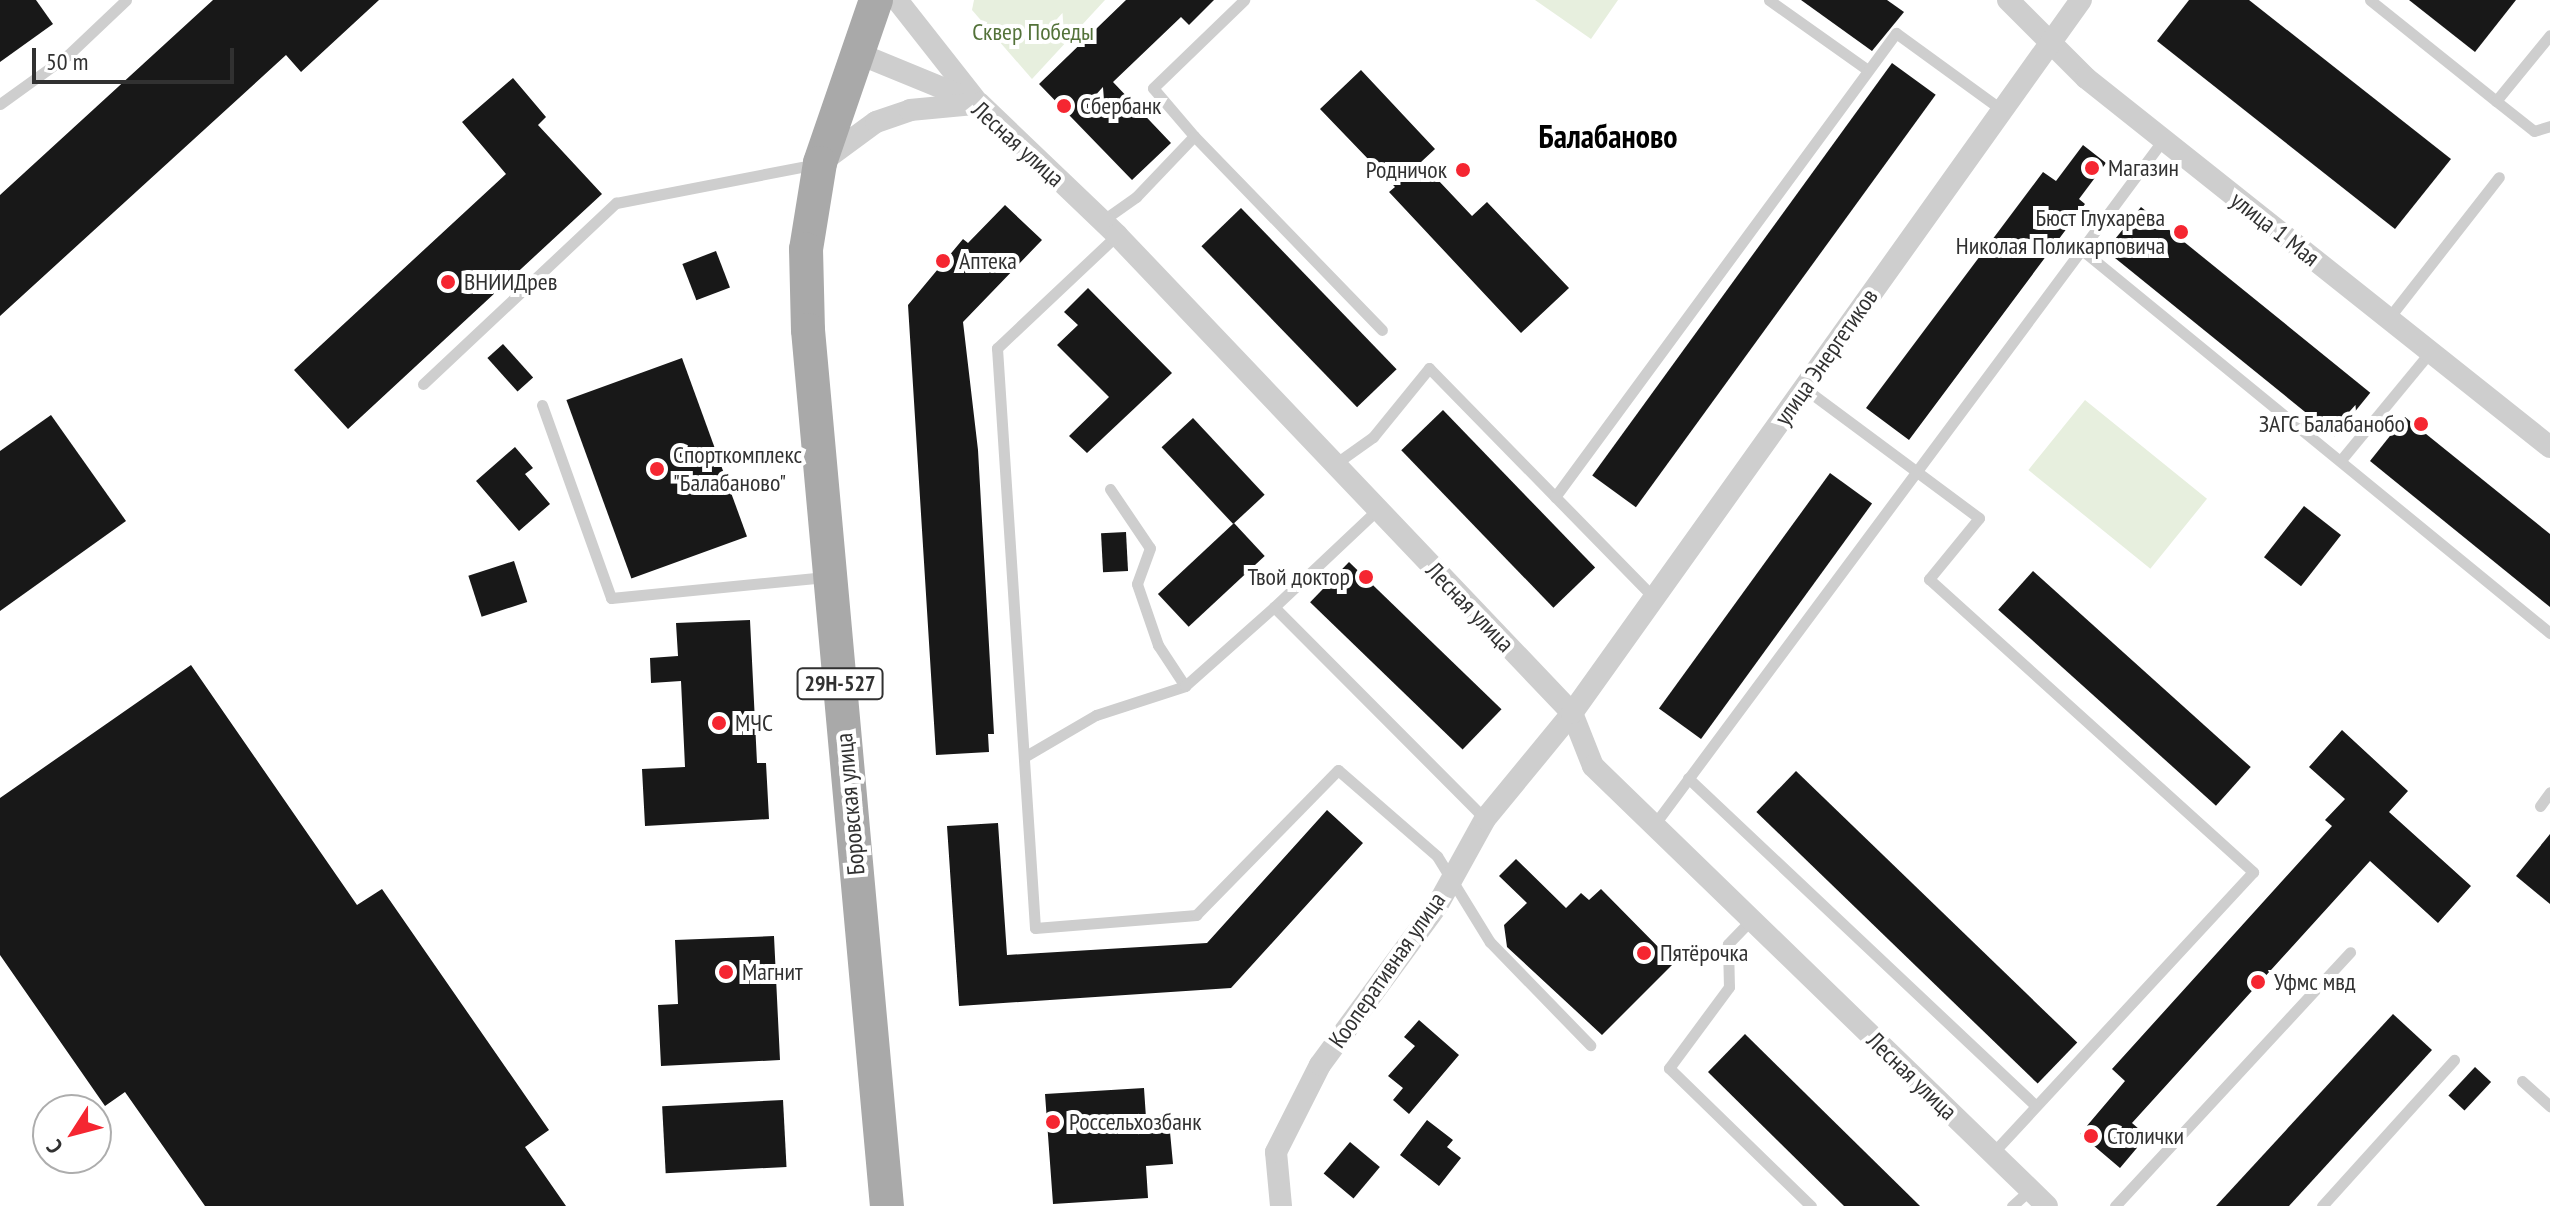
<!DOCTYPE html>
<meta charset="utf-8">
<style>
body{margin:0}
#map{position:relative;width:2550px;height:1206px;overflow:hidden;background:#fff;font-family:"PT Sans Narrow",sans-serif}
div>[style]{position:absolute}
.green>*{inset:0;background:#e7efde;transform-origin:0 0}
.building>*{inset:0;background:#181818;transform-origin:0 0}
.service>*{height:11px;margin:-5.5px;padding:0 5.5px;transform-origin:5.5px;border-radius:5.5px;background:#cecece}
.minor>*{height:22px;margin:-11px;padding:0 11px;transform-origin:11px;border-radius:11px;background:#cecece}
.primary>*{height:34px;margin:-17px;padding:0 17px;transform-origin:17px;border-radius:17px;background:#a9a9a9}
.dots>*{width:22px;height:22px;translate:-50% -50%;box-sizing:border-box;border:4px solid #fff;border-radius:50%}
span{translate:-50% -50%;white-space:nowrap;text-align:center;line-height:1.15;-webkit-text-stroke:8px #fff;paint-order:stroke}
.shield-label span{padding:2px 6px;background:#fff;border:2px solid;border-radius:6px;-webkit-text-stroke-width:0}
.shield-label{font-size:22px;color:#313131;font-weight:700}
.park-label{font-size:24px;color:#537239}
.poi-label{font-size:24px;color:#313131}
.left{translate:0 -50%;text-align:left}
.right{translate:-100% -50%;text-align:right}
.street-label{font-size:24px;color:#313131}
.district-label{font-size:32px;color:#000;font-weight:700}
.north{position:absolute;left:32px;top:1094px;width:80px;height:80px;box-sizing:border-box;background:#fff;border:2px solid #adadad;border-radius:50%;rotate:234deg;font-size:22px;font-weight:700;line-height:32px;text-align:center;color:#313131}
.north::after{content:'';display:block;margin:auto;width:28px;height:36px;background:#f52631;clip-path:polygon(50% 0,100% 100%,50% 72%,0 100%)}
.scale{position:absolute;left:32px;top:48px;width:202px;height:36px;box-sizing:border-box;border:4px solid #313131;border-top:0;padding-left:10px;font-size:24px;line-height:28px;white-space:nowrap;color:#313131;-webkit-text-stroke:6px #fff;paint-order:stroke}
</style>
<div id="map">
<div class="green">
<i style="clip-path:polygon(974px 0,1105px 0,1032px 79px,972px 10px)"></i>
<i style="clip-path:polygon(1535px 0,1618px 0,1591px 39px)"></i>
<i style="left:2085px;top:400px;width:157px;height:90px;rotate:39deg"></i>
</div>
<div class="building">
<i style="clip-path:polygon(0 0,36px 0,53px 24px,0 62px)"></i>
<i style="clip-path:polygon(213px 0,379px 0,301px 72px,286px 55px,0 316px,0 195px)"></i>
<i style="clip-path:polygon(1126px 0,1214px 0,1189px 25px,1181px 17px,1113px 82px,1171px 143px,1132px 180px,1039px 84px)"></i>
<i style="clip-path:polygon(1801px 0,1887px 0,1904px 12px,1872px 51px)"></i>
<i style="clip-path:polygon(2189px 0,2249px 0,2451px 159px,2395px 229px,2157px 41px)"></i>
<i style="clip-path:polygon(2409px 0,2516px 0,2475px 52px)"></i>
<i style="left:1892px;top:63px;width:54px;height:510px;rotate:36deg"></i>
<i style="clip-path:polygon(1361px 70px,1435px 149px,1421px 162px,1472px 216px,1487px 202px,1569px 288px,1521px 333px,1389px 192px,1395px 187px,1320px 109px)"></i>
<i style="clip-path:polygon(513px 78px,546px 117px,538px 125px,602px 194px,348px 429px,294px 370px,506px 174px,462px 122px)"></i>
<i style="clip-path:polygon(2083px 145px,2106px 163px,2079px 199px,2085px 204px,1909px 440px,1866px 408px,2043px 172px,2056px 181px)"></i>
<i style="clip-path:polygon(1005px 205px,1042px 240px,963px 322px,978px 450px,994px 734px,988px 734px,989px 752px,936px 755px,908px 305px,963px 239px,968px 243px)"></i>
<i style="left:2141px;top:207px;width:295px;height:56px;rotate:39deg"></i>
<i style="left:1241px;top:208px;width:224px;height:55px;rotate:46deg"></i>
<i style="left:716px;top:251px;width:39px;height:36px;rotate:69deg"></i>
<i style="clip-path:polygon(1088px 288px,1172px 373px,1087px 453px,1069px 436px,1109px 397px,1057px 345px,1078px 325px,1064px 312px)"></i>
<i style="left:503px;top:344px;width:45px;height:21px;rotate:48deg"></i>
<i style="left:682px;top:358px;width:190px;height:123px;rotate:70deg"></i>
<i style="left:1443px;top:410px;width:219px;height:58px;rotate:46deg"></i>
<i style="clip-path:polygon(51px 415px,126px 521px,0 611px,0 451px)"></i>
<i style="clip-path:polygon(2405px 417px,2550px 534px,2550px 607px,2370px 461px)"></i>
<i style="left:1193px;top:418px;width:105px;height:43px;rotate:47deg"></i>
<i style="clip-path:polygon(515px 447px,533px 468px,525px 474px,550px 504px,519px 531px,476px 481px)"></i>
<i style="left:1830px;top:473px;width:52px;height:291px;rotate:36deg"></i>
<i style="left:2304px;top:506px;width:47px;height:65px;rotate:38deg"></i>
<i style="left:1234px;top:523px;width:45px;height:104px;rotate:47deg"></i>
<i style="left:1126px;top:532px;width:39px;height:25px;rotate:87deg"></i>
<i style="left:514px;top:561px;width:43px;height:48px;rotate:72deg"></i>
<i style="left:1349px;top:562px;width:212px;height:56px;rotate:44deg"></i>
<i style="left:2033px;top:571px;width:293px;height:52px;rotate:42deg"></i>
<i style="clip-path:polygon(750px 620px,757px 763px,766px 763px,769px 819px,645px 826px,642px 769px,685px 767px,681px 681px,651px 683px,650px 658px,678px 656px,676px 623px)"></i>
<i style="clip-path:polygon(191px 665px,357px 905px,382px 889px,549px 1130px,525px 1147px,566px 1206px,205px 1206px,125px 1092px,105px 1106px,0 955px,0 798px)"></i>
<i style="clip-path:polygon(2342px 730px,2408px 791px,2389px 812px,2471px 886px,2438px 923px,2370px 861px,2132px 1123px,2147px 1136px,2120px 1168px,2080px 1134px,2125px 1081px,2112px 1069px,2332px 826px,2325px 820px,2345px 799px,2309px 767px)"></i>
<i style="left:1796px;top:771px;width:391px;height:57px;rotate:44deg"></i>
<i style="clip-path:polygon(1327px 810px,1363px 843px,1231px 988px,959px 1006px,947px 826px,998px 823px,1007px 955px,1207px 943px)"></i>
<i style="clip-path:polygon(2550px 834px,2550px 904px,2516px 876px)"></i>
<i style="clip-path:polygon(1516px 859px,1566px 908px,1581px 893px,1589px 900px,1601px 889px,1674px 963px,1602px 1035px,1507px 947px,1504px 925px,1527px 903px,1499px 876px)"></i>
<i style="clip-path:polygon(774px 936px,780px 1060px,661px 1066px,658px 1005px,678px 1004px,675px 940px)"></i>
<i style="clip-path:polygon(2393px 1014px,2432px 1050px,2289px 1206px,2216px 1206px)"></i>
<i style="clip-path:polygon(1419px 1020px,1459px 1055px,1409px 1114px,1393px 1100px,1403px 1088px,1388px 1076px,1415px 1046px,1404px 1037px)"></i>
<i style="clip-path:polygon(1745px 1034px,1920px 1206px,1844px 1206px,1708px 1072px)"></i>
<i style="left:2475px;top:1067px;width:22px;height:39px;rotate:43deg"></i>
<i style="clip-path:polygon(1144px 1088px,1147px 1133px,1170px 1132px,1173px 1164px,1146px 1166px,1148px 1198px,1053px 1204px,1045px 1094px)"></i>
<i style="left:783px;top:1100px;width:67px;height:121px;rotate:87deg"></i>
<i style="clip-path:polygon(1427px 1120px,1453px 1140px,1447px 1147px,1461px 1158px,1439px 1186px,1400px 1155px)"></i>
<i style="left:1350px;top:1142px;width:39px;height:41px;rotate:40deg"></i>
</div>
<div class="service">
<i style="left:1769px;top:0;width:121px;rotate:35.3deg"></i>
<i style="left:2370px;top:0;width:161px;rotate:38.7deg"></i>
<i style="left:2496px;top:101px;width:85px;rotate:-50.7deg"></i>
<i style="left:2496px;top:101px;width:48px;rotate:38.3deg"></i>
<i style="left:2534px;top:131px;width:17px;rotate:-17deg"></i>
<i style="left:0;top:104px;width:84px;rotate:-35.8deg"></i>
<i style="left:68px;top:55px;width:80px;rotate:-43.5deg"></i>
<i style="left:1194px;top:136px;width:63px;rotate:-130.5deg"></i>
<i style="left:1153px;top:88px;width:127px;rotate:-44deg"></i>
<i style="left:1102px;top:221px;width:42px;rotate:-35.2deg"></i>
<i style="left:1136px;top:197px;width:84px;rotate:-46.4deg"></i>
<i style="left:1194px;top:136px;width:270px;rotate:45.9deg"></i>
<i style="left:1117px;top:235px;width:165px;rotate:136.7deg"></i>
<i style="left:997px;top:348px;width:581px;rotate:86.25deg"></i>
<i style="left:1035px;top:928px;width:162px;rotate:-4.6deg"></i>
<i style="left:1196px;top:915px;width:203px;rotate:-45.6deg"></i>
<i style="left:1338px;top:770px;width:131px;rotate:41deg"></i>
<i style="left:1437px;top:856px;width:101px;rotate:58.4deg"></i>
<i style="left:1490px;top:942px;width:144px;rotate:45.8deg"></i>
<i style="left:2082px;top:250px;width:605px;rotate:39.3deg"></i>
<i style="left:2388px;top:319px;width:180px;rotate:-52deg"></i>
<i style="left:423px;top:384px;width:265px;rotate:-43.2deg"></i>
<i style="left:616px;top:203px;width:204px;rotate:-11deg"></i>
<i style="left:1804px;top:388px;width:218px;rotate:36.6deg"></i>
<i style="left:1979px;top:518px;width:79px;rotate:129.3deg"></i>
<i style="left:1929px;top:579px;width:437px;rotate:42.1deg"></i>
<i style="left:2253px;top:872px;width:384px;rotate:132.8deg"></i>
<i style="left:542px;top:405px;width:205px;rotate:70.3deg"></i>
<i style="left:611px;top:598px;width:216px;rotate:-5.6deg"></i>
<i style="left:2341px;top:460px;width:140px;rotate:-50.5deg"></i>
<i style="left:1335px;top:464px;width:47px;rotate:-35.4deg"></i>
<i style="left:1373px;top:437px;width:89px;rotate:-50.9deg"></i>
<i style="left:1429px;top:368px;width:322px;rotate:45.6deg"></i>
<i style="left:1110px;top:489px;width:71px;rotate:55.9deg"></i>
<i style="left:1150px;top:548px;width:38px;rotate:110deg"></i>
<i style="left:1137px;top:584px;width:65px;rotate:71deg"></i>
<i style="left:1158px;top:645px;width:49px;rotate:56.6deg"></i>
<i style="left:1555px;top:497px;width:576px;rotate:-53.69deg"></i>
<i style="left:1896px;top:33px;width:131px;rotate:36deg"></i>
<i style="left:1377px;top:510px;width:141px;rotate:136.7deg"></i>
<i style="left:1274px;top:607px;width:299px;rotate:45.1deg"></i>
<i style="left:1024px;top:757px;width:83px;rotate:-30.3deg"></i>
<i style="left:1096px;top:715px;width:94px;rotate:-18deg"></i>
<i style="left:1185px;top:686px;width:119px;rotate:-41.6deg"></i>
<i style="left:1688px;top:778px;width:477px;rotate:43.3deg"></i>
<i style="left:2540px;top:806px;width:17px;rotate:-54deg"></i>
<i style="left:1654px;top:825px;width:853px;rotate:-53.39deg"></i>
<i style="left:1750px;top:921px;width:32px;rotate:134deg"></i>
<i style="left:1728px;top:944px;width:43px;rotate:88.7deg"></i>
<i style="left:1729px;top:987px;width:101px;rotate:126.5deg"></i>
<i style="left:1669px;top:1068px;width:198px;rotate:44.2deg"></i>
<i style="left:2522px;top:1081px;width:38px;rotate:42deg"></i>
<i style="left:2012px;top:1206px;width:24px;rotate:-42deg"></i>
<i style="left:2115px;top:1206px;width:346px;rotate:-47.2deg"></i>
<i style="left:2322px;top:1206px;width:197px;rotate:-47.9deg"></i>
</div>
<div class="minor">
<i style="left:897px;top:0;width:126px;rotate:51.8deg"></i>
<i style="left:2008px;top:0;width:110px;rotate:45deg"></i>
<i style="left:2086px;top:78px;width:593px;rotate:38.49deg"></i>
<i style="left:857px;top:53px;width:132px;rotate:22.3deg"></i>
<i style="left:979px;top:103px;width:191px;rotate:43.7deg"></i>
<i style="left:1117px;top:235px;width:660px;rotate:46.41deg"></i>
<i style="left:1572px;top:713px;width:57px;rotate:68.4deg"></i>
<i style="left:1593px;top:766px;width:632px;rotate:44.1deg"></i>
<i style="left:820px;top:163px;width:69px;rotate:-36.2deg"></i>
<i style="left:876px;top:122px;width:36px;rotate:-19deg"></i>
<i style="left:910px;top:110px;width:64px;rotate:-5.4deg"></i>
<i style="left:1281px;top:1206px;width:54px;rotate:-95.3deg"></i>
<i style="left:1276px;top:1152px;width:97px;rotate:-63.2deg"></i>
<i style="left:1320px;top:1065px;width:197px;rotate:-53.7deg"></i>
<i style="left:1437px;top:906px;width:99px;rotate:-61.1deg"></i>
<i style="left:1485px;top:819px;width:137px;rotate:-50.6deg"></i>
<i style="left:1572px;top:713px;width:876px;rotate:-54.48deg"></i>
</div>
<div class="primary">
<i style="left:876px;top:0;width:172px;rotate:109deg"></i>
<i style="left:820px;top:163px;width:87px;rotate:99.2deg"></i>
<i style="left:806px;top:249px;width:81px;rotate:88.6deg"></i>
<i style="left:808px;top:330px;width:880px;rotate:84.85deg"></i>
</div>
<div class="dots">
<i style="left:1064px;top:106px;background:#f52631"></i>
<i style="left:2092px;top:168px;background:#f52631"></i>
<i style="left:1463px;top:170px;background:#f52631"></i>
<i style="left:2181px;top:232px;background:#f52631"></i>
<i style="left:943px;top:261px;background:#f52631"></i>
<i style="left:448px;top:282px;background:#f52631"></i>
<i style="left:2421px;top:424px;background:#f52631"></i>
<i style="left:657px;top:469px;background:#f52631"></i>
<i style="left:1366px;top:577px;background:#f52631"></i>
<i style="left:719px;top:723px;background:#f52631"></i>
<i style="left:1644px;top:953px;background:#f52631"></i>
<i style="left:726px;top:972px;background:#f52631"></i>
<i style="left:2258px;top:982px;background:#f52631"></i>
<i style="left:1053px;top:1122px;background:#f52631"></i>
<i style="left:2091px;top:1136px;background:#f52631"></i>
</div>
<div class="shield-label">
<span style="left:840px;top:684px">29Н-527</span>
</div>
<div class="park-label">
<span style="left:1033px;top:32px">Сквер Победы</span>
</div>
<div class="poi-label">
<span class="left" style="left:1080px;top:106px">Сбербанк</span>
<span class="left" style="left:2108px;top:168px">Магазин</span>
<span class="right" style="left:1447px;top:170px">Родничок</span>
<span class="right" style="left:2165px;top:232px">Бюст Глухарева<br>Николая Поликарповича</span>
<span class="left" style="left:959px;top:261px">Аптека</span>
<span class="left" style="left:464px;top:282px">ВНИИДрев</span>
<span class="right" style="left:2405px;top:424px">ЗАГС Балабанобо</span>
<span class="left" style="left:673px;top:469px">Спорткомплекс<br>"Балабаново"</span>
<span class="right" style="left:1350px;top:577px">Твой доктор</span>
<span class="left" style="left:735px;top:723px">МЧС</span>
<span class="left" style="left:1660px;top:953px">Пятёрочка</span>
<span class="left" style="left:742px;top:972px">Магнит</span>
<span class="left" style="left:2274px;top:982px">Уфмс мвд</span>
<span class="left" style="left:1069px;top:1122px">Россельхозбанк</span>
<span class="left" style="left:2107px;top:1136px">Столички</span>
</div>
<div class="street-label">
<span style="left:1018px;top:144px;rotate:42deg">Лесная улица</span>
<span style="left:2275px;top:229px;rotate:38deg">улица 1 Мая</span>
<span style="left:1826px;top:357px;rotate:-55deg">улица Энергетиков</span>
<span style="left:1470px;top:607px;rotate:46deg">Лесная улица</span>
<span style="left:850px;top:804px;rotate:-95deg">Боровская улица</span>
<span style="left:1387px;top:970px;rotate:-55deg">Кооперативная улица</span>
<span style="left:1912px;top:1076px;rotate:44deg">Лесная улица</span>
</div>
<div class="district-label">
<span style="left:1608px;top:136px">Балабаново</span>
</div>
<div class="north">С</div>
<div class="scale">50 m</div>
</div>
